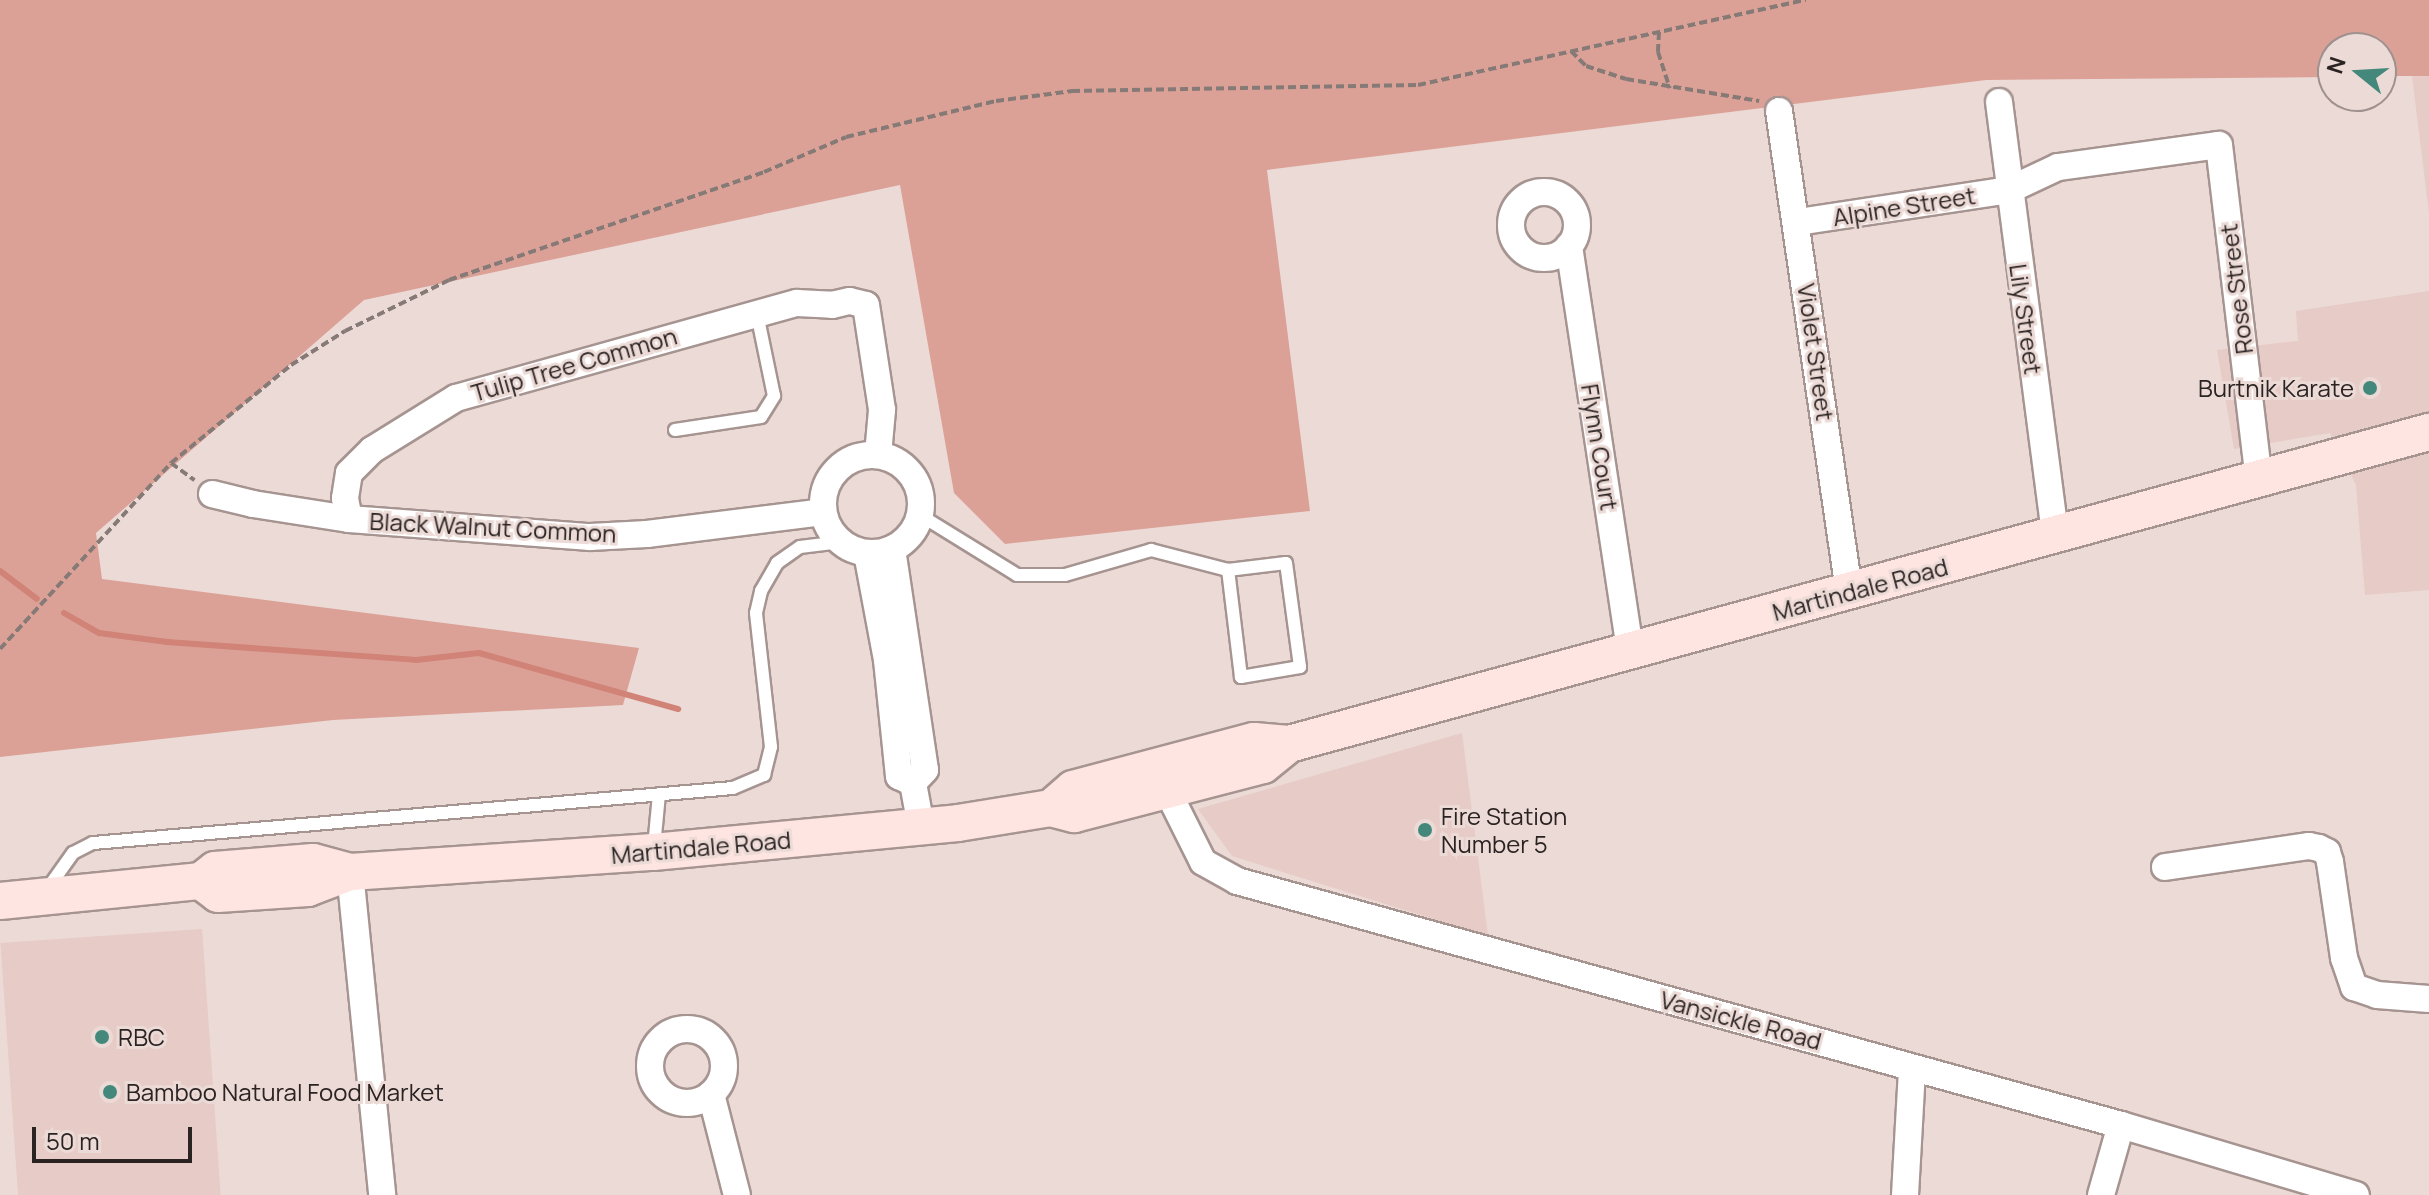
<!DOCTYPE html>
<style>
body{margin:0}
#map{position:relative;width:2429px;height:1195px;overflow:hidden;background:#ecdad6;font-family:Manrope,sans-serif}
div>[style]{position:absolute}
.built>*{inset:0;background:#e6cbc6;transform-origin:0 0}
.green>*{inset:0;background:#dba197}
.stream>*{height:6px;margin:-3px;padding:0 3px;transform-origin:3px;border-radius:3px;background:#d08376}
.path>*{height:4px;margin-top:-2px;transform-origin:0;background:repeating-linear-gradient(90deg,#867a77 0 8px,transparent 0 12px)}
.roads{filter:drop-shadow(2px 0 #a69491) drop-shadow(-2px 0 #a69491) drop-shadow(0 2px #a69491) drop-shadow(0 -2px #a69491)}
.service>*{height:12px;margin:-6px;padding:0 6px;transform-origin:6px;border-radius:6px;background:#fff}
.minor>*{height:26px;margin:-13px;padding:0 13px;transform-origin:13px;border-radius:13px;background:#fff}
.minor>.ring{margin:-13px;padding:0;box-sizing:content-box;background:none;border:26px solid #fff;border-radius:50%}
.secondary>*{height:36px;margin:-18px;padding:0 18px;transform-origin:18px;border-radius:18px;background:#fee5e1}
.dots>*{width:22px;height:22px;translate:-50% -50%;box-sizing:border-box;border:4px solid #ecdad6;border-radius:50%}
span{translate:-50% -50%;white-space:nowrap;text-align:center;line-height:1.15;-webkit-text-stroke:6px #ecdad6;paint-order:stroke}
.street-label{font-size:24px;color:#2a2322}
.poi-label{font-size:24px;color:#2a2322}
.right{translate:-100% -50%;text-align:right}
.left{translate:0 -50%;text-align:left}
.north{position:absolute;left:2317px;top:32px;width:80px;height:80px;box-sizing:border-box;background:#ecdad6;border:2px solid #9e918e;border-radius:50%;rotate:288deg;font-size:22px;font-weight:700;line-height:32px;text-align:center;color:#2a2322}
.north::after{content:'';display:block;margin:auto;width:28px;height:36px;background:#44887c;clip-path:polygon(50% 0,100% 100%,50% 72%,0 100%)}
.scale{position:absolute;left:32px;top:1127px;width:160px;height:36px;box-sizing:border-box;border:4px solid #2a2322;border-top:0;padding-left:10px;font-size:24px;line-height:28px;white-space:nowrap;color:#2a2322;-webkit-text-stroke:6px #ecdad6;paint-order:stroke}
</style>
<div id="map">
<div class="built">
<i style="clip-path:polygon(2412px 76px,2429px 76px,2429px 213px)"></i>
<i style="clip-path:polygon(2429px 291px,2429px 590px,2365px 595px,2356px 485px,2330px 433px,2234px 449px,2217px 350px,2298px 341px,2296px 311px)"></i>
<i style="clip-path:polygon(1462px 733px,1488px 936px,1232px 856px,1198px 809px)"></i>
<i style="left:202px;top:929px;width:267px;height:202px;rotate:86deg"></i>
</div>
<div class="green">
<i style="clip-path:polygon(0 0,2429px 0,2429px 76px,2381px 76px,2381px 48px,2333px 48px,2333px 77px,1986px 80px,1267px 170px,1310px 511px,1005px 544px,954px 493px,900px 185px,364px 300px,96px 533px,102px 579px,639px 648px,623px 705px,333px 720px,0 757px)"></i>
</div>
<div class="stream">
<i style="left:0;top:571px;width:46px;rotate:37.1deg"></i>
<i style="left:64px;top:613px;width:40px;rotate:29.7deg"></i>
<i style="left:99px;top:633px;width:69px;rotate:7.5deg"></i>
<i style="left:167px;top:642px;width:250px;rotate:4.1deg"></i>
<i style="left:416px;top:660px;width:63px;rotate:-6.3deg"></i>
<i style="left:479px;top:653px;width:207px;rotate:15.7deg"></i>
</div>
<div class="path">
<i style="left:1659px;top:32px;width:20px;rotate:93deg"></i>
<i style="left:1658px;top:52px;width:38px;rotate:72deg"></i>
<i style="left:1571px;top:51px;width:21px;rotate:45deg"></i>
<i style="left:1586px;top:66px;width:42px;rotate:18deg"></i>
<i style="left:1626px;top:79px;width:135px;rotate:9.4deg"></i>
<i style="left:171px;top:463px;width:29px;rotate:36deg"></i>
<i style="left:0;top:649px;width:253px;rotate:-47.4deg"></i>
<i style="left:171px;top:463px;width:155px;rotate:-39.2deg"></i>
<i style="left:291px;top:365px;width:64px;rotate:-32.2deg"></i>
<i style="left:345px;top:331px;width:116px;rotate:-26.1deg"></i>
<i style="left:449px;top:280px;width:333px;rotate:-18.9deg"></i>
<i style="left:764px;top:172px;width:89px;rotate:-23.1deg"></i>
<i style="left:846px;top:137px;width:154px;rotate:-13.5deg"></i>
<i style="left:996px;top:101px;width:77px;rotate:-7.5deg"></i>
<i style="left:1072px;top:91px;width:346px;rotate:-1deg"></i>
<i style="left:1418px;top:85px;width:397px;rotate:-12.4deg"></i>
</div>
<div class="roads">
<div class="service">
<i style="left:675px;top:430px;width:87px;rotate:-8.6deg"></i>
<i style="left:761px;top:417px;width:25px;rotate:-58deg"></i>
<i style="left:774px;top:396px;width:84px;rotate:-101.7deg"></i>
<i style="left:920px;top:515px;width:114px;rotate:31.7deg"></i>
<i style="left:1017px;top:575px;width:48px"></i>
<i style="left:1065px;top:575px;width:90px;rotate:-16.2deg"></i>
<i style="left:1151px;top:550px;width:80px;rotate:14.6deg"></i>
<i style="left:1228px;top:570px;width:58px;rotate:-6.9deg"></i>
<i style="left:1286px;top:563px;width:105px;rotate:82.3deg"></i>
<i style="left:1300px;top:667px;width:60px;rotate:170.4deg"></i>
<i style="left:1241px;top:677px;width:108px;rotate:-96.9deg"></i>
<i style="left:654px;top:847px;width:53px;rotate:-84.6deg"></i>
<i style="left:48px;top:888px;width:43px;rotate:-54.5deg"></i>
<i style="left:73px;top:853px;width:22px;rotate:-27deg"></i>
<i style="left:93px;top:843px;width:642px;rotate:-4.91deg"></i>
<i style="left:733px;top:788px;width:34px;rotate:-23deg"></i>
<i style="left:764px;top:775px;width:29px;rotate:-76deg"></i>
<i style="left:771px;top:747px;width:135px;rotate:-96.4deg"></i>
<i style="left:756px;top:613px;width:23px;rotate:-77deg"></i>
<i style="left:761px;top:591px;width:32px;rotate:-60deg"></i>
<i style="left:777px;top:563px;width:28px;rotate:-35deg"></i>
<i style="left:800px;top:547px;width:41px;rotate:-7deg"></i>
</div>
<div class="minor">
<i style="left:1999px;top:102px;width:438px;rotate:82.6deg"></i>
<i style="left:1779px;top:111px;width:487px;rotate:81.7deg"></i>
<i class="ring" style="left:1511px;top:192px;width:40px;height:40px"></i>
<i style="left:1798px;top:222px;width:213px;rotate:-8.6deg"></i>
<i style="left:2009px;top:190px;width:54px;rotate:-25.1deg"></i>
<i style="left:2058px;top:167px;width:162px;rotate:-7.8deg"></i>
<i style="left:2219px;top:145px;width:338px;rotate:83.2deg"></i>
<i style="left:1569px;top:246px;width:407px;rotate:81.4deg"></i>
<i class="ring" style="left:823px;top:455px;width:72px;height:72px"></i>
<i style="left:212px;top:494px;width:42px;rotate:13.7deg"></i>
<i style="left:253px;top:504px;width:97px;rotate:8.9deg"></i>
<i style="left:349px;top:519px;width:242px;rotate:4.3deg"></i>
<i style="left:590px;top:537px;width:57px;rotate:-3deg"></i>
<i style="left:647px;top:534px;width:177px;rotate:-7.1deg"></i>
<i style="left:349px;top:519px;width:21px;rotate:-101deg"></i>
<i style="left:345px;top:498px;width:25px;rotate:-81deg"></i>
<i style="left:349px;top:473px;width:33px;rotate:-45deg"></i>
<i style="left:372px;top:450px;width:99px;rotate:-31.8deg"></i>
<i style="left:456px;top:398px;width:354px;rotate:-15.6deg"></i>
<i style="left:797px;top:303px;width:35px;rotate:3deg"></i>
<i style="left:832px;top:305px;width:18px;rotate:-13deg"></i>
<i style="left:850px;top:301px;width:16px;rotate:14deg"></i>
<i style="left:866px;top:305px;width:106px;rotate:81.3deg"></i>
<i style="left:882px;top:410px;width:45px;rotate:95.1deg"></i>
<i style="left:892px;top:549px;width:223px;rotate:81.5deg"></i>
<i style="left:925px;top:770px;width:18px;rotate:133deg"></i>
<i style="left:867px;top:553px;width:109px;rotate:79.4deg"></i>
<i style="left:887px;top:660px;width:117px;rotate:84.1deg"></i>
<i style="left:899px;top:776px;width:16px;rotate:27deg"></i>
<i style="left:913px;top:783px;width:44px;rotate:79.5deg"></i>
<i style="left:1168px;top:792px;width:78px;rotate:63.4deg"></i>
<i style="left:1203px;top:862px;width:39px;rotate:29deg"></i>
<i style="left:1237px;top:881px;width:917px;rotate:15.43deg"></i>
<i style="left:2121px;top:1125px;width:245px;rotate:16.6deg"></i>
<i style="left:2165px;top:867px;width:146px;rotate:-8.3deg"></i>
<i style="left:2309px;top:846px;width:10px;rotate:11deg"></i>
<i style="left:2319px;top:848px;width:9px;rotate:27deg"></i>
<i style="left:2327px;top:852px;width:10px;rotate:73deg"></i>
<i style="left:2330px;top:862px;width:97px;rotate:81.7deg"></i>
<i style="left:2344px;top:958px;width:31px;rotate:71deg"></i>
<i style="left:2354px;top:987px;width:24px;rotate:19deg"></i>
<i style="left:2377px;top:995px;width:52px;rotate:4.4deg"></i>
<i style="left:350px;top:872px;width:325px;rotate:84.3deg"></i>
<i class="ring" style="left:650px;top:1029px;width:48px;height:48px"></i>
<i style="left:711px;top:1094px;width:104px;rotate:75.6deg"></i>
<i style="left:1905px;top:1195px;width:127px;rotate:-86.8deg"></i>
<i style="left:2101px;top:1195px;width:73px;rotate:-74.1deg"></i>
</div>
<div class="secondary">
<i style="left:1051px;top:808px;width:29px;rotate:-41deg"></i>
<i style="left:1073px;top:789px;width:187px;rotate:-14.9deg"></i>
<i style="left:1254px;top:741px;width:35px;rotate:5deg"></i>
<i style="left:1289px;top:744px;width:1182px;rotate:-15.31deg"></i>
<i style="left:201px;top:881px;width:21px;rotate:37deg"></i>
<i style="left:218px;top:894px;width:90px;rotate:-3.8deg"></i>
<i style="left:308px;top:888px;width:45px;rotate:-20.9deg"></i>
<i style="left:350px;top:872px;width:304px;rotate:-3.8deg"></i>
<i style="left:653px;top:852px;width:306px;rotate:-5.4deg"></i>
<i style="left:958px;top:823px;width:94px;rotate:-9.2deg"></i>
<i style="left:1051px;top:808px;width:24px;rotate:15deg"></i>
<i style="left:1074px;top:814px;width:195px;rotate:-14.5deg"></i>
<i style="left:1263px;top:765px;width:33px;rotate:-39deg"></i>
<i style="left:0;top:901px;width:202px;rotate:-5.7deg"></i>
<i style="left:201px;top:881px;width:18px;rotate:-38deg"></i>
<i style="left:215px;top:870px;width:98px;rotate:-4.7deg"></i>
<i style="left:313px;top:862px;width:38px;rotate:15deg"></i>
</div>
</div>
<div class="dots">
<i style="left:2370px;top:388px;background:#44887c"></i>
<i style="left:1425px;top:830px;background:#44887c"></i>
<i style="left:102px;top:1037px;background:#44887c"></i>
<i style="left:110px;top:1092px;background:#44887c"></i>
</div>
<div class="street-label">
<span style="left:1904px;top:206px;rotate:-9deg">Alpine Street</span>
<span style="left:2236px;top:289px;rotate:-97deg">Rose Street</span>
<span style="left:2026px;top:319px;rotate:82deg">Lily Street</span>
<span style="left:1816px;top:352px;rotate:82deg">Violet Street</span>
<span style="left:574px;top:364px;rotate:-16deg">Tulip Tree Common</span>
<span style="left:1600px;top:447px;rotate:81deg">Flynn Court</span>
<span style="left:493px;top:527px;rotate:3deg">Black Walnut Common</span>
<span style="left:1860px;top:589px;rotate:-15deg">Martindale Road</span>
<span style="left:701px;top:847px;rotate:-5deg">Martindale Road</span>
<span style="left:1741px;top:1020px;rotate:15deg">Vansickle Road</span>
</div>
<div class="poi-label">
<span class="right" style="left:2354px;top:388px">Burtnik Karate</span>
<span class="left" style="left:1441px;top:830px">Fire Station<br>Number 5</span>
<span class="left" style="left:118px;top:1037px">RBC</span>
<span class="left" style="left:126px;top:1092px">Bamboo Natural Food Market</span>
</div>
<div class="north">N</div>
<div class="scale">50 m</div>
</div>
